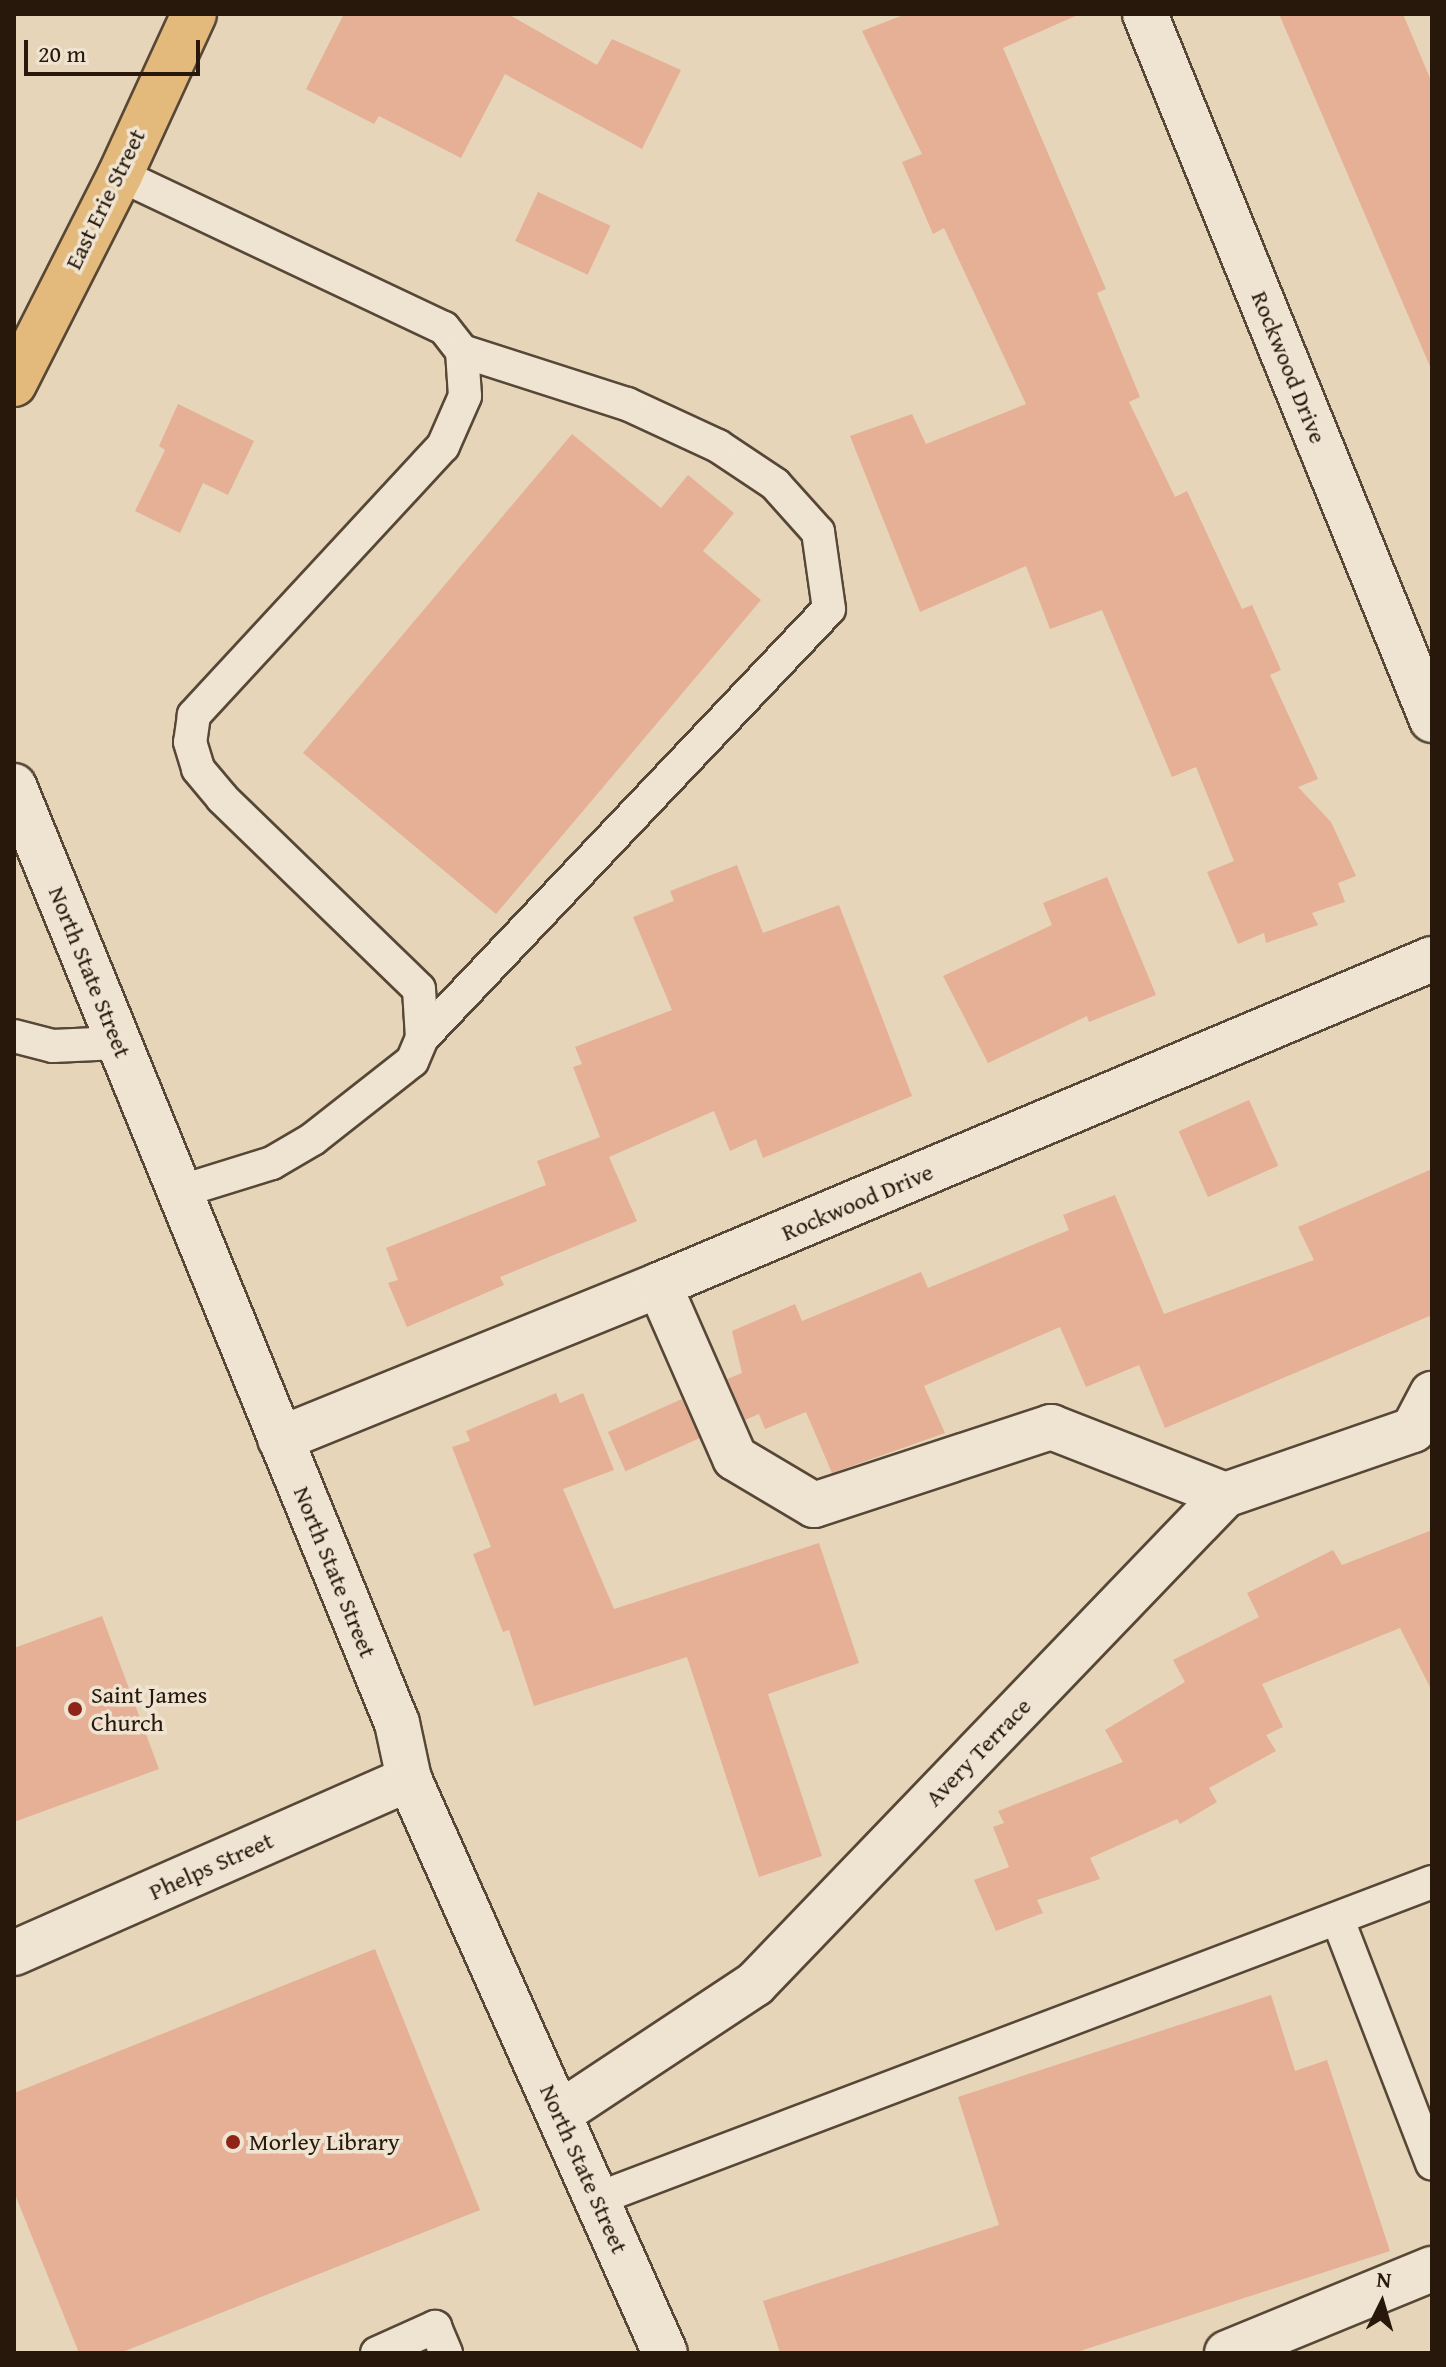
<!DOCTYPE html>
<style>
body{margin:0}
#map{position:relative;width:1446px;height:2367px;overflow:hidden;background:#e6d5b9;font-family:"Gentium Book Plus",serif}
div>[style]{position:absolute}
.building>*{inset:0;background:#e5b096;transform-origin:0 0}
.roads{filter:drop-shadow(2px 0 #574736) drop-shadow(-2px 0 #574736) drop-shadow(0 2px #574736) drop-shadow(0 -2px #574736)}
.lane>*{height:32px;margin:-16px;padding:0 16px;transform-origin:16px;border-radius:16px;background:#efe4d2}
.street>*{height:44px;margin:-22px;padding:0 22px;transform-origin:22px;border-radius:22px;background:#efe4d2}
.secondary>*{height:44px;margin:-22px;padding:0 22px;transform-origin:22px;border-radius:22px;background:#efe4d2}
.primary>*{height:44px;margin:-22px;padding:0 22px;transform-origin:22px;border-radius:22px;background:#e3ba7c}
.dots>*{width:22px;height:22px;translate:-50% -50%;box-sizing:border-box;border:4px solid #efe4d2;border-radius:50%}
span{translate:-50% -50%;white-space:nowrap;text-align:center;line-height:1.15;-webkit-text-stroke:7px #efe4d2;paint-order:stroke}
.street-label{font-size:24px;color:#27180b}
.poi-label{font-size:24px;color:#27180b}
.left{translate:0 -50%;text-align:left}
.frame{position:absolute;inset:0;border:16px solid #27180b;pointer-events:none}
.north{position:absolute;left:1342px;top:2263px;width:80px;height:80px;-webkit-text-stroke:6px #efe4d2;paint-order:stroke;rotate:5deg;font-size:22px;font-weight:700;line-height:32px;text-align:center;color:#27180b}
.north::after{content:'';display:block;margin:auto;width:28px;height:36px;background:#27180b;clip-path:polygon(50% 0,100% 100%,50% 72%,0 100%)}
.scale{position:absolute;left:24px;top:40px;width:176px;height:36px;box-sizing:border-box;border:4px solid #27180b;border-top:0;padding-left:10px;font-size:24px;line-height:28px;white-space:nowrap;color:#27180b;-webkit-text-stroke:6px #efe4d2;paint-order:stroke}
</style>
<div id="map">
<div class="building">
<i style="clip-path:polygon(344px 14px,508px 14px,597px 65px,612px 39px,681px 70px,642px 149px,505px 74px,461px 158px,379px 116px,374px 124px,306px 89px)"></i>
<i style="clip-path:polygon(906px 14px,1080px 14px,1003px 48px,1106px 289px,1097px 293px,1140px 397px,1129px 402px,1175px 497px,1187px 491px,1242px 609px,1252px 605px,1281px 670px,1270px 675px,1318px 779px,1298px 787px,1331px 822px,1356px 876px,1338px 883px,1345px 902px,1312px 913px,1318px 925px,1266px 943px,1264px 933px,1238px 944px,1207px 872px,1234px 861px,1196px 767px,1172px 777px,1102px 610px,1050px 629px,1026px 566px,920px 612px,850px 436px,912px 414px,926px 444px,1026px 404px,944px 228px,933px 234px,902px 162px,922px 154px,862px 31px)"></i>
<i style="clip-path:polygon(1279px 14px,1403px 14px,1432px 83px,1432px 371px)"></i>
<i style="left:538px;top:192px;width:80px;height:54px;rotate:25deg"></i>
<i style="clip-path:polygon(178px 404px,254px 441px,228px 495px,203px 483px,180px 533px,135px 511px,165px 450px,159px 446px)"></i>
<i style="clip-path:polygon(572px 434px,661px 508px,688px 475px,734px 513px,703px 551px,761px 600px,496px 914px,303px 753px)"></i>
<i style="clip-path:polygon(737px 865px,763px 933px,839px 905px,912px 1096px,763px 1158px,756px 1139px,730px 1151px,714px 1111px,609px 1157px,637px 1221px,500px 1277px,504px 1285px,407px 1327px,388px 1283px,398px 1280px,386px 1248px,546px 1185px,537px 1161px,600px 1137px,573px 1067px,582px 1064px,575px 1047px,672px 1010px,633px 917px,674px 901px,670px 891px)"></i>
<i style="clip-path:polygon(1107px 877px,1156px 995px,1089px 1022px,1087px 1016px,988px 1063px,943px 976px,1052px 925px,1043px 903px)"></i>
<i style="left:1249px;top:1100px;width:72px;height:77px;rotate:66deg"></i>
<i style="clip-path:polygon(1432px 1169px,1432px 1315px,1165px 1428px,1139px 1365px,1086px 1387px,1060px 1327px,924px 1386px,945px 1433px,832px 1473px,806px 1412px,765px 1429px,759px 1414px,745px 1420px,727px 1379px,742px 1373px,732px 1331px,795px 1304px,802px 1321px,921px 1272px,928px 1288px,1069px 1230px,1063px 1215px,1115px 1195px,1164px 1314px,1314px 1260px,1298px 1227px)"></i>
<i style="clip-path:polygon(556px 1393px,560px 1403px,583px 1393px,614px 1470px,563px 1489px,614px 1609px,819px 1543px,859px 1663px,768px 1694px,822px 1856px,759px 1877px,687px 1657px,534px 1706px,509px 1630px,503px 1632px,473px 1554px,491px 1547px,452px 1447px,470px 1441px,466px 1431px)"></i>
<i style="left:682px;top:1399px;width:43px;height:81px;rotate:66deg"></i>
<i style="clip-path:polygon(1432px 1530px,1432px 1691px,1400px 1628px,1262px 1684px,1283px 1727px,1266px 1735px,1276px 1751px,1209px 1788px,1217px 1802px,1180px 1824px,1177px 1819px,1090px 1858px,1100px 1879px,1037px 1900px,1043px 1913px,996px 1931px,974px 1880px,1009px 1867px,993px 1827px,1004px 1823px,998px 1811px,1123px 1762px,1105px 1730px,1185px 1682px,1173px 1660px,1259px 1617px,1247px 1593px,1333px 1550px,1342px 1565px)"></i>
<i style="clip-path:polygon(102px 1616px,159px 1769px,14px 1822px,14px 1648px)"></i>
<i style="clip-path:polygon(375px 1949px,480px 2210px,120px 2353px,79px 2353px,14px 2192px,14px 2093px)"></i>
<i style="clip-path:polygon(1271px 1995px,1295px 2071px,1327px 2060px,1390px 2251px,1074px 2353px,780px 2353px,763px 2301px,999px 2225px,958px 2097px)"></i>
</div>
<div class="roads">
<div class="lane">
<i style="left:120px;top:175px;width:358px;rotate:25.3deg"></i>
<i style="left:444px;top:328px;width:29px;rotate:52deg"></i>
<i style="left:462px;top:351px;width:45px;rotate:86.2deg"></i>
<i style="left:465px;top:396px;width:55px;rotate:113.7deg"></i>
<i style="left:443px;top:446px;width:367px;rotate:132.8deg"></i>
<i style="left:194px;top:715px;width:27px;rotate:98deg"></i>
<i style="left:190px;top:742px;width:28px;rotate:73deg"></i>
<i style="left:198px;top:769px;width:38px;rotate:50deg"></i>
<i style="left:222px;top:798px;width:274px;rotate:44.1deg"></i>
<i style="left:419px;top:989px;width:49px;rotate:86.5deg"></i>
<i style="left:422px;top:1038px;width:25px;rotate:113deg"></i>
<i style="left:412px;top:1061px;width:126px;rotate:141.8deg"></i>
<i style="left:313px;top:1139px;width:48px;rotate:149.7deg"></i>
<i style="left:272px;top:1163px;width:97px;rotate:162.7deg"></i>
<i style="left:14px;top:1036px;width:40px;rotate:14.4deg"></i>
<i style="left:53px;top:1046px;width:65px;rotate:-2.6deg"></i>
<i style="left:422px;top:1038px;width:591px;rotate:-46.51deg"></i>
<i style="left:829px;top:609px;width:78px;rotate:-98.1deg"></i>
<i style="left:818px;top:532px;width:64px;rotate:-131.9deg"></i>
<i style="left:775px;top:484px;width:69px;rotate:-146.3deg"></i>
<i style="left:718px;top:446px;width:100px;rotate:-155.2deg"></i>
<i style="left:627px;top:404px;width:173px;rotate:-162.2deg"></i>
<i style="left:1338px;top:1920px;width:261px;rotate:68.9deg"></i>
<i style="left:599px;top:2198px;width:891px;rotate:-20.77deg"></i>
<i style="left:377px;top:2353px;width:64px;rotate:-24.1deg"></i>
<i style="left:435px;top:2327px;width:28px;rotate:67deg"></i>
</div>
<div class="street">
<i style="left:1145px;top:14px;width:762px;rotate:67.88deg"></i>
<i style="left:659px;top:1285px;width:189px;rotate:66.3deg"></i>
<i style="left:735px;top:1458px;width:92px;rotate:30.7deg"></i>
<i style="left:814px;top:1505px;width:250px;rotate:-18.2deg"></i>
<i style="left:1051px;top:1427px;width:187px;rotate:21.3deg"></i>
<i style="left:1413px;top:1430px;width:41px;rotate:-62.2deg"></i>
<i style="left:280px;top:1439px;width:409px;rotate:-22.1deg"></i>
<i style="left:659px;top:1285px;width:839px;rotate:-22.87deg"></i>
<i style="left:14px;top:1953px;width:432px;rotate:-23.8deg"></i>
<i style="left:560px;top:2113px;width:234px;rotate:-33.5deg"></i>
<i style="left:755px;top:1984px;width:678px;rotate:-46.14deg"></i>
<i style="left:1225px;top:1495px;width:199px;rotate:-19.1deg"></i>
<i style="left:1227px;top:2353px;width:222px;rotate:-22.3deg"></i>
</div>
<div class="secondary">
<i style="left:14px;top:786px;width:1012px;rotate:67.77deg"></i>
<i style="left:397px;top:1723px;width:57px;rotate:77.9deg"></i>
<i style="left:409px;top:1779px;width:628px;rotate:65.96deg"></i>
</div>
<div class="primary">
<i style="left:14px;top:384px;width:234px;rotate:-63.1deg"></i>
<i style="left:120px;top:175px;width:177px;rotate:-65.3deg"></i>
</div>
</div>
<div class="dots">
<i style="left:75px;top:1709px;background:#8f2418"></i>
<i style="left:233px;top:2142px;background:#8f2418"></i>
</div>
<div class="street-label">
<span style="left:105px;top:199px;rotate:-64deg">East Erie Street</span>
<span style="left:1289px;top:367px;rotate:68deg">Rockwood Drive</span>
<span style="left:90px;top:972px;rotate:68deg">North State Street</span>
<span style="left:857px;top:1202px;rotate:-23deg">Rockwood Drive</span>
<span style="left:335px;top:1572px;rotate:68deg">North State Street</span>
<span style="left:978px;top:1752px;rotate:-46deg">Avery Terrace</span>
<span style="left:211px;top:1866px;rotate:-24deg">Phelps Street</span>
<span style="left:584px;top:2169px;rotate:66deg">North State Street</span>
</div>
<div class="poi-label">
<span class="left" style="left:91px;top:1709px">Saint James<br>Church</span>
<span class="left" style="left:249px;top:2142px">Morley Library</span>
</div>
<div class="frame"></div>
<div class="north">N</div>
<div class="scale">20 m</div>
</div>
